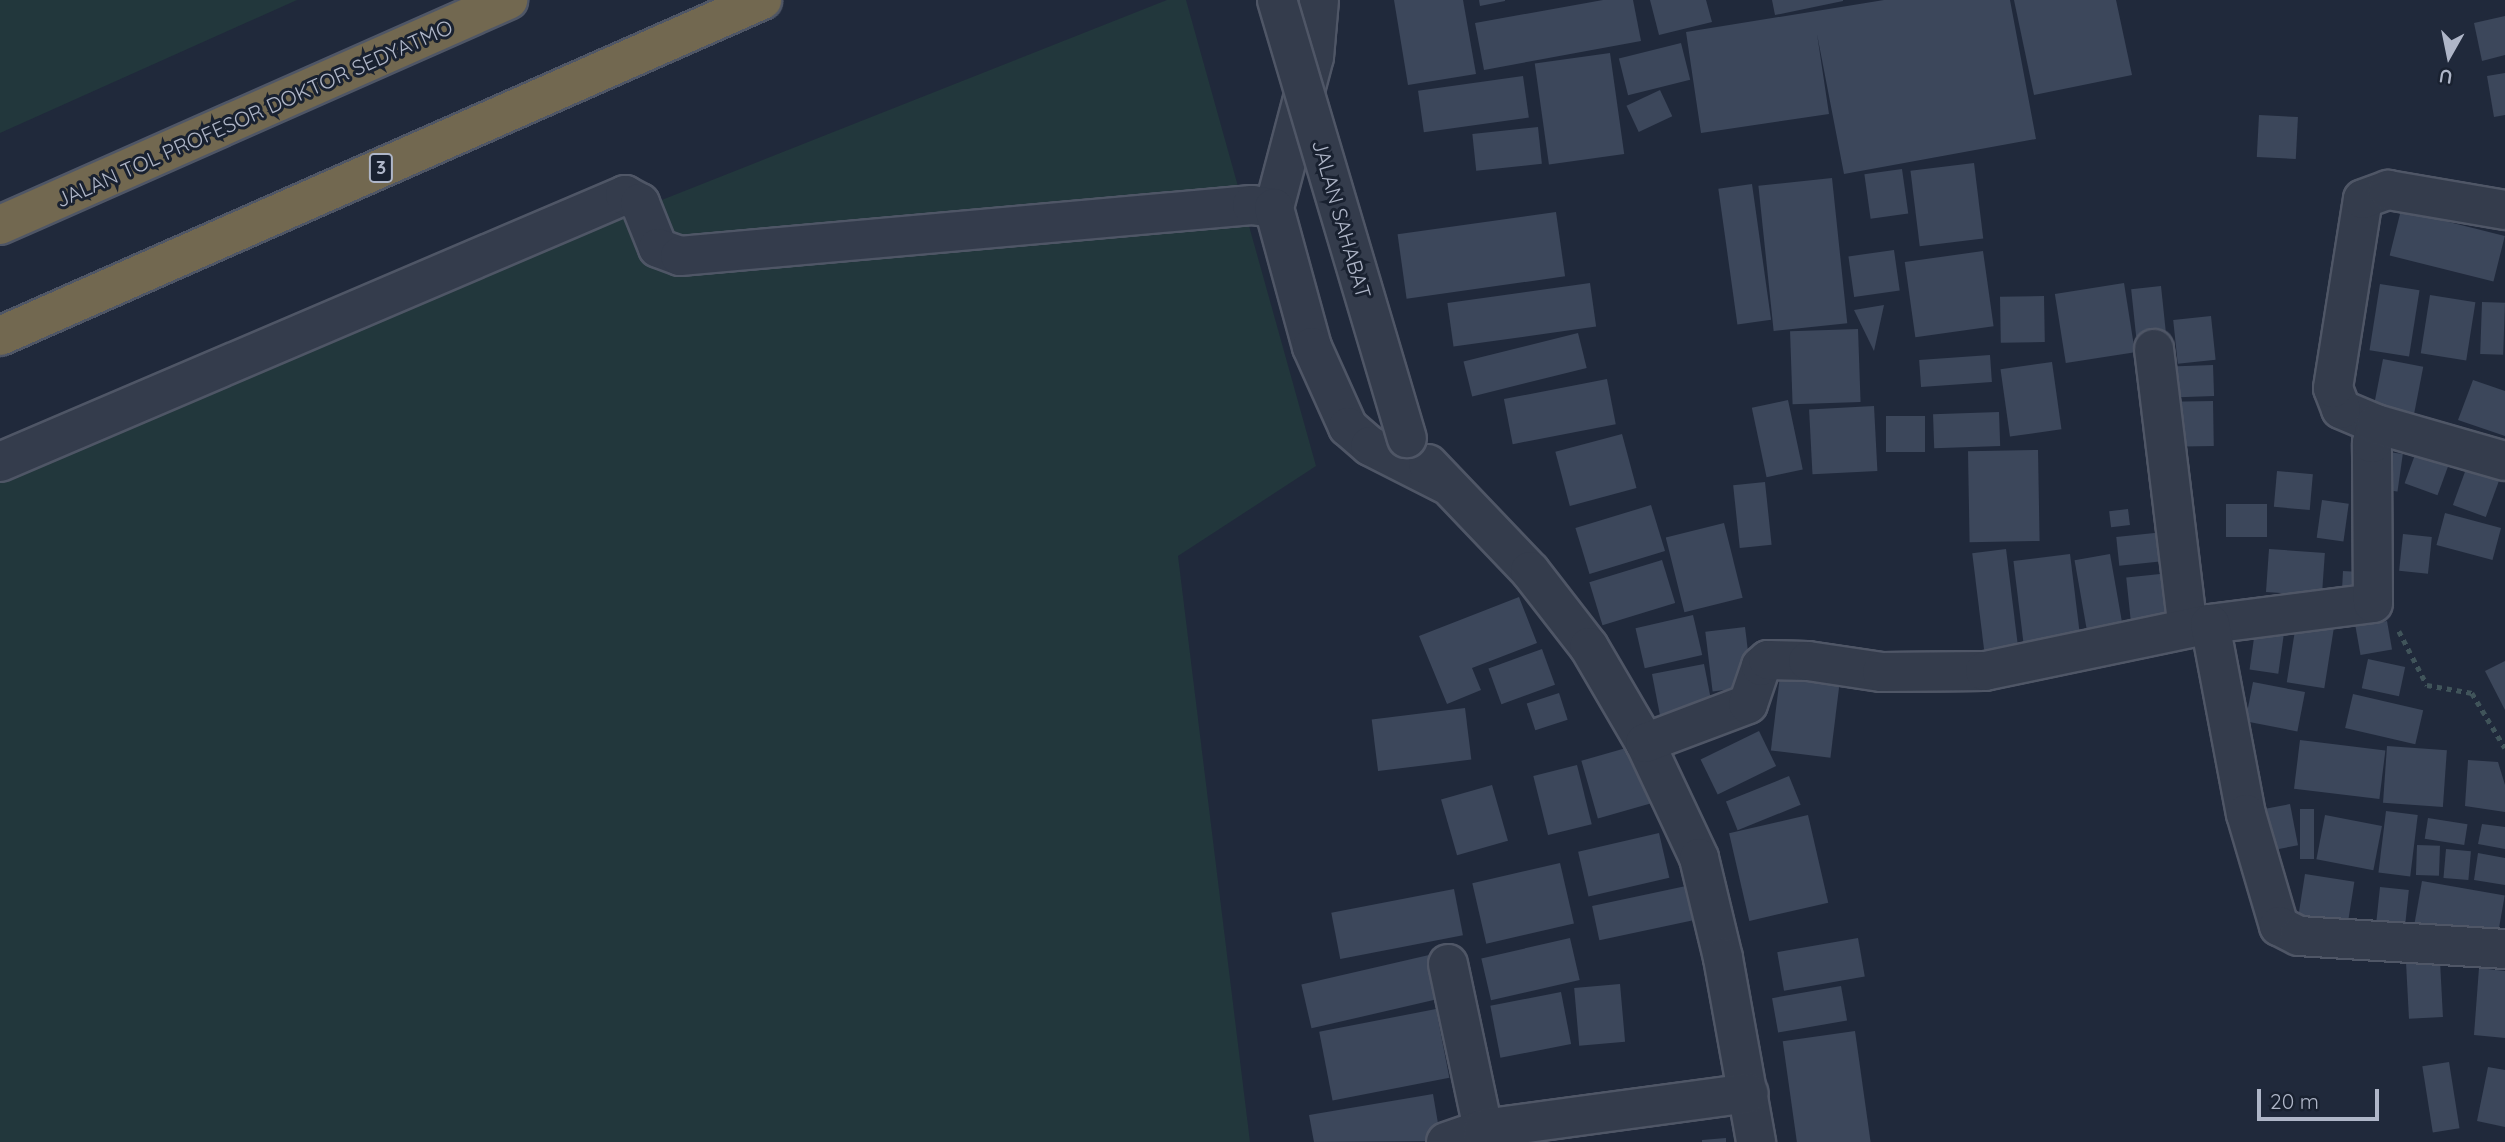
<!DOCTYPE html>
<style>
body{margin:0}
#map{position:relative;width:2505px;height:1142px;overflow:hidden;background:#20293b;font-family:Quicksand,sans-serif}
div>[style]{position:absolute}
.green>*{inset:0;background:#22373c}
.building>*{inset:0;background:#3c475b;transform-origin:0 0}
.path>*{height:4.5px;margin-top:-2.25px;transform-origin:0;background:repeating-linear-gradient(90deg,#40545a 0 5px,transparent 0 10px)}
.roads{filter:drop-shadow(2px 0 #4f5666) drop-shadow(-2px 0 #4f5666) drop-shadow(0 2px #4f5666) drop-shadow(0 -2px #4f5666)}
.minor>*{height:38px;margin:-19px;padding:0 19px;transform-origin:19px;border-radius:19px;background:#343c4c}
.highway>*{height:38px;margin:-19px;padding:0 19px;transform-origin:19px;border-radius:19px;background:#726850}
.bridges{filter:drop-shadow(2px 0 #4f5666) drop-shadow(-2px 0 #4f5666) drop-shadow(0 2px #4f5666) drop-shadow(0 -2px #4f5666)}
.minor-bridge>*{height:38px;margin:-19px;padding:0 19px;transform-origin:19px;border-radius:19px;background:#343c4c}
span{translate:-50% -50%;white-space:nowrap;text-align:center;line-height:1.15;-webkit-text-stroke:6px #192130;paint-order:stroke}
.shield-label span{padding:2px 5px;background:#192130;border:2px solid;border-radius:5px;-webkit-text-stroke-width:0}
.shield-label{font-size:19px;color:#afb6c8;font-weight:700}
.street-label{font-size:21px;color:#afb6c8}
.north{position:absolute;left:2414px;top:21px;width:70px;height:70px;-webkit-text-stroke:5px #192130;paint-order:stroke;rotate:189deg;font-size:19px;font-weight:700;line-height:28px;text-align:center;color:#afb6c8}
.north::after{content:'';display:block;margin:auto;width:24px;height:32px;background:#afb6c8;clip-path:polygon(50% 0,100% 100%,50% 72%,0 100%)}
.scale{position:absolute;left:2257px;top:1089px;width:122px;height:32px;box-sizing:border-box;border:4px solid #afb6c8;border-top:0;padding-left:9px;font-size:21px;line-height:24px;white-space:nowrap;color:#afb6c8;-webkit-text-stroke:5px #192130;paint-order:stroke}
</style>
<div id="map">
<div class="green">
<i style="clip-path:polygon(0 0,297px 0,0 133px)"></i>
<i style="clip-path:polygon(1167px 0,1186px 0,1316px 466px,1178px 556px,1250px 1142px,0 1142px,0 462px)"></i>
</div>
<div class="building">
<i style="clip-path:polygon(1394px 0,1463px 0,1476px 74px,1408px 85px)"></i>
<i style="clip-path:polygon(1479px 0,1505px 0,1505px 1px,1480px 6px)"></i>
<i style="clip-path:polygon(1603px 0,1633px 0,1641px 41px,1484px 70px,1475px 23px)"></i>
<i style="clip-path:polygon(1650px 0,1706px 0,1712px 22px,1659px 35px)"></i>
<i style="clip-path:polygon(1772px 0,1843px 0,1843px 1px,1775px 15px)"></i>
<i style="clip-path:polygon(1884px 0,2010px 0,2036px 139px,1844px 174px,1817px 34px,1829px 114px,1701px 133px,1686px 32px)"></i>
<i style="clip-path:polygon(2014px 0,2116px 0,2132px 75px,2034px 95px)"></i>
<i style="clip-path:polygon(2505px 16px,2505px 55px,2482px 61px,2474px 23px)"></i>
<i style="left:1681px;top:43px;width:38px;height:64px;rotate:76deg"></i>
<i style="left:1610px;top:53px;width:102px;height:76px;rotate:82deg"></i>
<i style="clip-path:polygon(2505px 73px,2505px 115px,2494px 117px,2487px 76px)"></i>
<i style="left:1523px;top:76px;width:42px;height:106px;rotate:82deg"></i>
<i style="left:1660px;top:90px;width:29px;height:37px;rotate:65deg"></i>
<i style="left:2259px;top:115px;width:39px;height:42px;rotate:3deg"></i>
<i style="left:1538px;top:127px;width:37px;height:66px;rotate:84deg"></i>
<i style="left:1974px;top:163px;width:76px;height:64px;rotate:83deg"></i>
<i style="left:1902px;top:169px;width:45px;height:38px;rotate:82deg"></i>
<i style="left:1832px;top:178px;width:146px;height:74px;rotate:84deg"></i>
<i style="left:1752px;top:184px;width:137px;height:34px;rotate:82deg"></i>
<i style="left:2401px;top:210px;width:107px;height:47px;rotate:14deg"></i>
<i style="left:1556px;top:212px;width:65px;height:160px;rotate:82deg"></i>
<i style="left:1894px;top:250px;width:41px;height:46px;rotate:82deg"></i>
<i style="left:1983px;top:251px;width:76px;height:79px;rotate:82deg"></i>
<i style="left:1590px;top:283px;width:44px;height:144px;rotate:82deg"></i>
<i style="left:2124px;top:283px;width:70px;height:70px;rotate:81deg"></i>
<i style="left:2380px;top:284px;width:40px;height:67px;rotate:9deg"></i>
<i style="left:2161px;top:286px;width:48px;height:30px;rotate:84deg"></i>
<i style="left:2430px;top:295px;width:46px;height:59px;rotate:9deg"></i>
<i style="left:2044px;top:296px;width:46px;height:44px;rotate:89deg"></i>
<i style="left:2482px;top:302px;width:23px;height:52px;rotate:2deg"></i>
<i style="clip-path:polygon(1884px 305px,1874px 351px,1854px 310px)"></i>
<i style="left:2211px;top:316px;width:44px;height:38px;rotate:84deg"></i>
<i style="left:1858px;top:329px;width:73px;height:68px;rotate:88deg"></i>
<i style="left:1578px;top:333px;width:36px;height:118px;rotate:76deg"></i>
<i style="left:1990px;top:355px;width:27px;height:71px;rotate:86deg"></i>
<i style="left:2383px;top:359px;width:41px;height:57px;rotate:11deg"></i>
<i style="left:2052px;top:362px;width:68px;height:52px;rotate:82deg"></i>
<i style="left:2213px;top:365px;width:31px;height:49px;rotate:88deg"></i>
<i style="left:1607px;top:379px;width:46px;height:105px;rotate:79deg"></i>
<i style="clip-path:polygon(2473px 380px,2505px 391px,2505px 436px,2458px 420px)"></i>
<i style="left:1788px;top:400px;width:71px;height:37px;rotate:78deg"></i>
<i style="left:2213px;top:401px;width:45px;height:44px;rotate:89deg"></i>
<i style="left:1874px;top:406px;width:65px;height:65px;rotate:87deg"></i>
<i style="left:1999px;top:412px;width:34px;height:66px;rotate:88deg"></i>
<i style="left:1886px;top:416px;width:39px;height:36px"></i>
<i style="left:1622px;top:434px;width:56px;height:69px;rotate:75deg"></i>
<i style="left:2420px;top:441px;width:35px;height:45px;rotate:20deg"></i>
<i style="left:2038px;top:450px;width:91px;height:70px;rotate:89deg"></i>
<i style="left:2382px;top:451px;width:21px;height:38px;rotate:8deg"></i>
<i style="left:2470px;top:458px;width:35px;height:50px;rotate:20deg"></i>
<i style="left:2277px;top:471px;width:36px;height:36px;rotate:5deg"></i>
<i style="left:1765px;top:482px;width:63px;height:32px;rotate:84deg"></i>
<i style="left:2322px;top:500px;width:27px;height:38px;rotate:8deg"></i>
<i style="left:2267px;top:504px;width:33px;height:41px;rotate:90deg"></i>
<i style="left:1651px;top:505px;width:48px;height:79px;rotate:73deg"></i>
<i style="left:2128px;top:509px;width:16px;height:19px;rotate:83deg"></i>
<i style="left:2445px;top:513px;width:58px;height:33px;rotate:15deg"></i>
<i style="left:1724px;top:523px;width:77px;height:60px;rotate:76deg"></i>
<i style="left:2164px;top:532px;width:29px;height:48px;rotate:84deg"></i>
<i style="left:2403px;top:534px;width:29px;height:37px;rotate:6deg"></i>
<i style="left:2006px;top:549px;width:97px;height:34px;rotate:83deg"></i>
<i style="left:2269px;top:549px;width:56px;height:43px;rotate:4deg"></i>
<i style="left:2070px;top:554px;width:85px;height:57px;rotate:83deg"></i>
<i style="left:2110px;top:554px;width:88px;height:36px;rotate:80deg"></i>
<i style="left:1662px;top:560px;width:45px;height:76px;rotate:73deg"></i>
<i style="left:2343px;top:571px;width:17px;height:18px;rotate:3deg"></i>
<i style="left:2170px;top:573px;width:55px;height:44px;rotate:84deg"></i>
<i style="clip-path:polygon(1519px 597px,1537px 643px,1472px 668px,1481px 690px,1447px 704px,1419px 636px)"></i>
<i style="left:1693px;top:615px;width:41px;height:59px;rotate:77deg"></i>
<i style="left:2387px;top:621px;width:29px;height:32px;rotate:80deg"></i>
<i style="left:2296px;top:624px;width:38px;height:59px;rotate:9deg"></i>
<i style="left:1745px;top:627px;width:60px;height:40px;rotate:83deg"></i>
<i style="left:2255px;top:631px;width:29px;height:39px;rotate:8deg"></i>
<i style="left:1542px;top:649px;width:38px;height:57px;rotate:70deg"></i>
<i style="left:2368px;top:659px;width:38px;height:30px;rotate:12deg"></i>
<i style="clip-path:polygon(2505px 661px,2505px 710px,2485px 671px)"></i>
<i style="left:1704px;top:664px;width:48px;height:53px;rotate:79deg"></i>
<i style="left:1780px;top:676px;width:60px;height:75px;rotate:7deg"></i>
<i style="left:2253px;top:682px;width:53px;height:40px;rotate:11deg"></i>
<i style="left:1559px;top:693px;width:28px;height:34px;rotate:72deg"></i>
<i style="left:2353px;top:694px;width:72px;height:35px;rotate:13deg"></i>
<i style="left:1465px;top:708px;width:52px;height:94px;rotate:83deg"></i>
<i style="left:1759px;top:731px;width:39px;height:65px;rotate:64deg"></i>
<i style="left:2300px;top:740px;width:86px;height:49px;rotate:7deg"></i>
<i style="left:1640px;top:744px;width:60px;height:61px;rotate:74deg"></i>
<i style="left:2387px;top:746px;width:60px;height:57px;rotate:4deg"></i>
<i style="clip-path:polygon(2468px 760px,2498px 762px,2505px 785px,2505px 812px,2465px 806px)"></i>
<i style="left:1577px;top:765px;width:61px;height:45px;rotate:76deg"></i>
<i style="left:1789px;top:776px;width:31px;height:68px;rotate:68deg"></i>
<i style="left:1492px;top:785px;width:58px;height:53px;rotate:74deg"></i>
<i style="left:2290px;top:804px;width:42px;height:29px;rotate:79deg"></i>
<i style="left:2300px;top:809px;width:14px;height:50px"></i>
<i style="left:2386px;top:811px;width:32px;height:62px;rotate:7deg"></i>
<i style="left:1808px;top:815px;width:90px;height:81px;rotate:77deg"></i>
<i style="left:2325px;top:815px;width:58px;height:45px;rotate:11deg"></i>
<i style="left:2428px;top:818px;width:40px;height:21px;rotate:9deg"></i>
<i style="clip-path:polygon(2482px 824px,2505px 827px,2505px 849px,2478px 844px)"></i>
<i style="left:1659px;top:833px;width:46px;height:83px;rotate:77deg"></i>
<i style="left:2417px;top:845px;width:23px;height:30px;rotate:2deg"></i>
<i style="left:2446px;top:849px;width:25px;height:29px;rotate:5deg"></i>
<i style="clip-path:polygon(2478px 853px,2505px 858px,2505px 885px,2474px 880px)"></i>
<i style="left:1560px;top:863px;width:62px;height:90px;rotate:77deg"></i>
<i style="left:2305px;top:874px;width:50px;height:45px;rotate:9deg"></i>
<i style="left:2422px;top:881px;width:84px;height:48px;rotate:10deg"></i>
<i style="left:1686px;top:886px;width:35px;height:96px;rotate:78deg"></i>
<i style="left:2380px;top:887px;width:29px;height:42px;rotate:6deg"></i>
<i style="left:1454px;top:889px;width:47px;height:125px;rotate:79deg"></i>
<i style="left:1570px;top:938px;width:43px;height:91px;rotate:77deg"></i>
<i style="left:1858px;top:938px;width:39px;height:82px;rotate:80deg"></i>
<i style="left:1429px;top:955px;width:45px;height:131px;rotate:77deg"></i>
<i style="left:2440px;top:961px;width:56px;height:34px;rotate:87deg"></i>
<i style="clip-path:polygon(2479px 968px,2505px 971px,2505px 1038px,2474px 1035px)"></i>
<i style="left:1620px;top:984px;width:58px;height:46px;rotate:85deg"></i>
<i style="left:1841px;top:986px;width:35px;height:70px;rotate:80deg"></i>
<i style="left:1561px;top:992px;width:53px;height:72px;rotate:79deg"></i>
<i style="left:1436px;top:1009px;width:70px;height:119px;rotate:79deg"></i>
<i style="left:1855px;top:1031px;width:112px;height:73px;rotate:82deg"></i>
<i style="left:2449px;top:1062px;width:67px;height:27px;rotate:81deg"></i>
<i style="clip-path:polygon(2488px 1067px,2505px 1070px,2505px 1127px,2477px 1121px)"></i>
<i style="clip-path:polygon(1433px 1094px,1441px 1141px,1314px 1142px,1309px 1115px)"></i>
<i style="clip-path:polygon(1726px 1138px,1726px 1142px,1702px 1142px,1702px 1140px)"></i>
</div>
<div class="path">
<i style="left:2399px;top:631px;width:61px;rotate:62.6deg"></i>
<i style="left:2427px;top:685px;width:46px;rotate:10.1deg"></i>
<i style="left:2472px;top:693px;width:64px;rotate:59deg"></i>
</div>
<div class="roads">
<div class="minor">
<i style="left:1274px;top:208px;width:156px;rotate:-75.2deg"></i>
<i style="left:1314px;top:57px;width:57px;rotate:-85deg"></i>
<i style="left:2154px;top:349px;width:281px;rotate:83.1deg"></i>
<i style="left:2376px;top:424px;width:38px;rotate:-157deg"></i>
<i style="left:2341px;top:409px;width:22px;rotate:-111deg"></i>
<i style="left:2333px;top:388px;width:191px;rotate:-81deg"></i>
<i style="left:2363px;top:199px;width:27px;rotate:-20deg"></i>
<i style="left:2388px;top:190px;width:119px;rotate:9.7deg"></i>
<i style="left:0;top:462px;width:680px;rotate:-23.13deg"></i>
<i style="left:625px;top:195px;width:17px;rotate:28deg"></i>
<i style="left:640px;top:203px;width:48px;rotate:68.2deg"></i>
<i style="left:658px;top:248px;width:23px;rotate:20deg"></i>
<i style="left:680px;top:256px;width:574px;rotate:-5.1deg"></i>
<i style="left:1252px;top:205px;width:22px;rotate:8deg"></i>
<i style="left:1274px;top:208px;width:144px;rotate:74.7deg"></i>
<i style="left:1312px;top:347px;width:88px;rotate:65.8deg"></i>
<i style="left:1348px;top:427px;width:29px;rotate:41deg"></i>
<i style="left:1370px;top:446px;width:84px;rotate:26.9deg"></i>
<i style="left:1428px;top:464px;width:148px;rotate:46.4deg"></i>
<i style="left:1530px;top:571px;width:96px;rotate:52.2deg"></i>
<i style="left:1589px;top:647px;width:111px;rotate:59.7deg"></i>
<i style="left:1645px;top:743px;width:127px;rotate:64.8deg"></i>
<i style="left:1699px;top:858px;width:103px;rotate:76.5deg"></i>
<i style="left:1723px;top:958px;width:187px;rotate:79.8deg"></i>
<i style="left:2210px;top:624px;width:164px;rotate:-7.3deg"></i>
<i style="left:2373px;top:603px;width:160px;rotate:-90.4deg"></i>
<i style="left:2372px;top:443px;width:19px;rotate:-78deg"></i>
<i style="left:2376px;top:424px;width:134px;rotate:16deg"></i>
<i style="left:1645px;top:743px;width:110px;rotate:-20.7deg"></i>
<i style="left:1748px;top:704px;width:40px;rotate:-71.1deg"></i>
<i style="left:1761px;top:666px;width:9px;rotate:-41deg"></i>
<i style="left:1768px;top:660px;width:40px;rotate:1.4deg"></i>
<i style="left:1808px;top:661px;width:75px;rotate:8.5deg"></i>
<i style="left:1882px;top:672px;width:103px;rotate:-0.6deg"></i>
<i style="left:1985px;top:671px;width:230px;rotate:-11.8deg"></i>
<i style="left:2210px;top:624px;width:193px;rotate:79.3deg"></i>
<i style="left:2246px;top:814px;width:117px;rotate:73.6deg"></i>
<i style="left:2279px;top:926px;width:22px;rotate:27deg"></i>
<i style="left:2299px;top:936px;width:206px;rotate:3.6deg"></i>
<i style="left:1448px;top:964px;width:169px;rotate:78deg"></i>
<i style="left:1446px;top:1142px;width:39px;rotate:-19deg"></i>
<i style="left:1483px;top:1129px;width:268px;rotate:-7.7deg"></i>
</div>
<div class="highway">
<i style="left:0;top:225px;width:556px;rotate:-23.89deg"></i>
<i style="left:0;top:336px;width:833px;rotate:-23.79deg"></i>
</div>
</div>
<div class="bridges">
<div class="minor-bridge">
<i style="left:1277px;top:0;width:457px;rotate:73.5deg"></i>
</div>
</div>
<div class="shield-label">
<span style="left:381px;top:168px">3</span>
</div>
<div class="street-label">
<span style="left:254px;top:113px;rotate:-24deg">JALAN TOL PROFESOR DOKTOR SEDYATMO</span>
<span style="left:1342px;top:219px;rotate:74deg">JALAN SAHABAT</span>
</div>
<div class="north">U</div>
<div class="scale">20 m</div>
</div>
